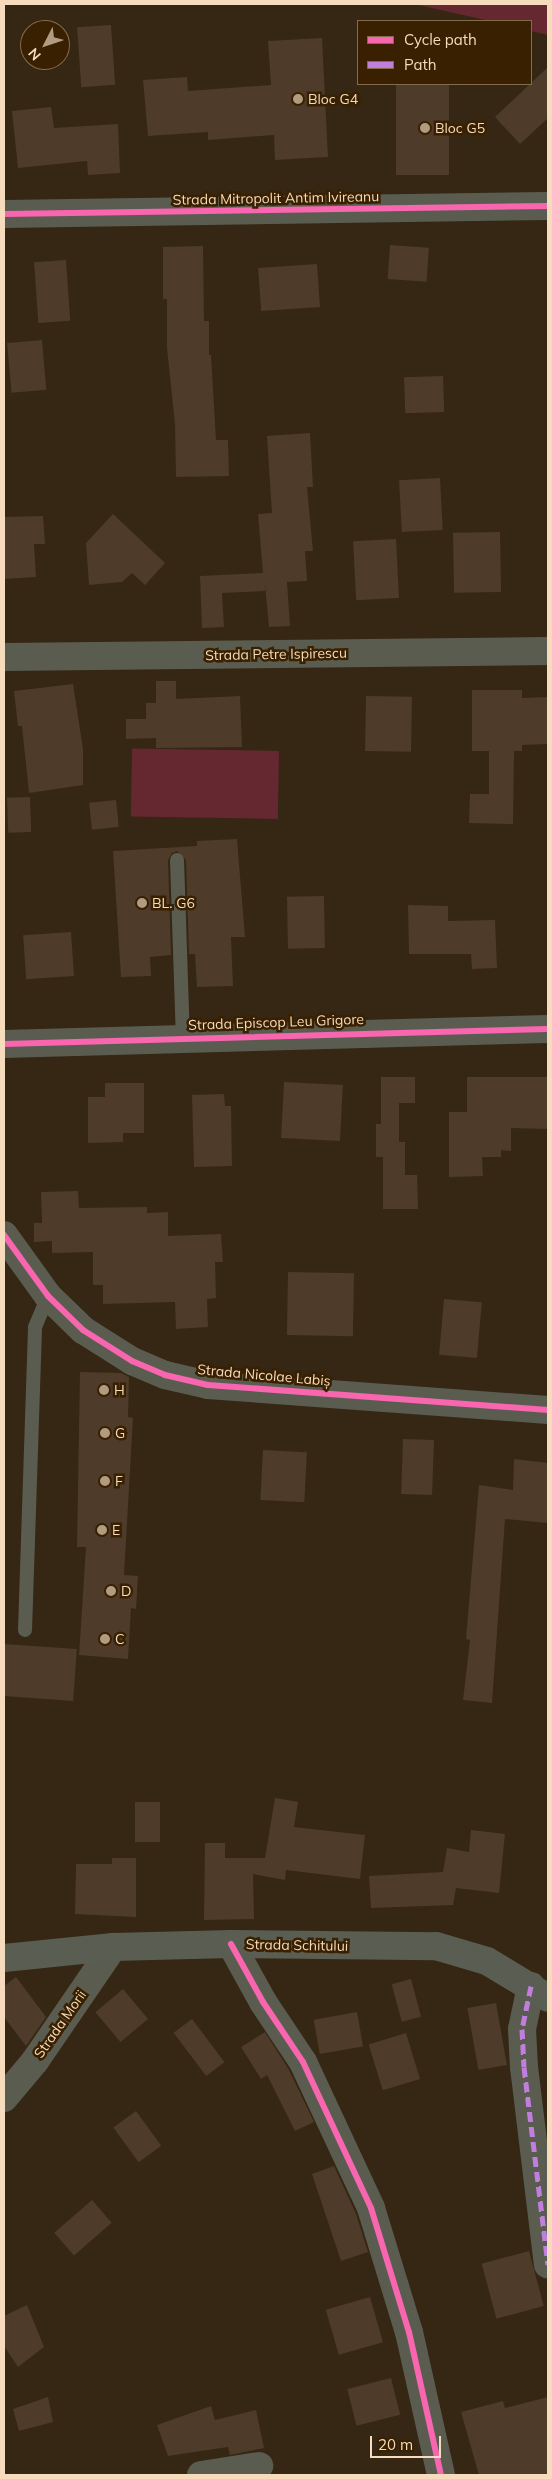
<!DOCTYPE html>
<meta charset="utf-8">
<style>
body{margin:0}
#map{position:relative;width:552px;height:2479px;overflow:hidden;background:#352713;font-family:Mulish,sans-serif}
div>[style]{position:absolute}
.green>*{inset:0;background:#652830;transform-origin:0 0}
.building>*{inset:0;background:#4e3b2a;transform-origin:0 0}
.service>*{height:14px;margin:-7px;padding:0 7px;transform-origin:7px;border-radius:7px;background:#5b5c50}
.minor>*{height:28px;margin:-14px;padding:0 14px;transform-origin:14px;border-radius:14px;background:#5b5c50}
.secondary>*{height:28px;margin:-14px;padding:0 14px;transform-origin:14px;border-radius:14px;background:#5a5d51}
.quiet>*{height:5px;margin-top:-2.5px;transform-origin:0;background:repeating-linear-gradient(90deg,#c07fdc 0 10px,transparent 0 15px)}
.cycleway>*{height:6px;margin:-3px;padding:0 3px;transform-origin:3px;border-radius:3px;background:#f766af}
.dots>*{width:14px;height:14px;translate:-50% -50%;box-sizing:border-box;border:2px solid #382000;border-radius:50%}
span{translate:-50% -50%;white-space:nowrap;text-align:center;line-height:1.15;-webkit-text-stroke:5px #382000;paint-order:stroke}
.poi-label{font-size:14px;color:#f6dbbc}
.left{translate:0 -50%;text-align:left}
.street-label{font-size:14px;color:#f6dbbc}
.frame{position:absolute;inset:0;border:5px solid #f6dbbc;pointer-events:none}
.legend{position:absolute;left:357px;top:20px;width:175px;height:65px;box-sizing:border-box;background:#382000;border:1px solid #846b4b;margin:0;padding:6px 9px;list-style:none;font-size:15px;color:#f6dbbc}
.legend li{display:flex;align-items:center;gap:10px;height:25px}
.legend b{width:25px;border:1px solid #846b4b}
.north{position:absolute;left:20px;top:20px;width:50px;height:50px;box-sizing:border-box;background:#382000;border:1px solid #846b4b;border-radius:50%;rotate:229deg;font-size:14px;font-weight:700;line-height:20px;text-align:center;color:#f6dbbc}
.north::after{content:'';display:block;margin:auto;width:18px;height:22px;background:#b29c81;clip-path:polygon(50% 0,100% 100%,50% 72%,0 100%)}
.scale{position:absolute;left:370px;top:2436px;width:71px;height:22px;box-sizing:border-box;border:2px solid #f6dbbc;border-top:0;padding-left:6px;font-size:15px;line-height:18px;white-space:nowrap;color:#f6dbbc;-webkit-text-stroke:4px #382000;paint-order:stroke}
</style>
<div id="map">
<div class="green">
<i style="clip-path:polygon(414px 4px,548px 4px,548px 35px,531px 31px,531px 21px,490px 21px)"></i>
<i style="left:279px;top:751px;width:68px;height:147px;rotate:91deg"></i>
</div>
<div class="building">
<i style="left:111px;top:25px;width:60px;height:34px;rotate:86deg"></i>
<i style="clip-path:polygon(322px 38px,328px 157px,275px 160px,274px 135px,208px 140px,208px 132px,148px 136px,143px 80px,187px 77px,188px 91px,271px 85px,268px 41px)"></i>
<i style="clip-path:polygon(548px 67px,548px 118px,520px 144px,495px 117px)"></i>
<i style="left:396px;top:84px;width:53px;height:91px"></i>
<i style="clip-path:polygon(51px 107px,54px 128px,118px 124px,120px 173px,88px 175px,87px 161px,18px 168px,12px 111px)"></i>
<i style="left:390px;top:245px;width:39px;height:34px;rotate:4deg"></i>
<i style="clip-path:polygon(203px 246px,204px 321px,209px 321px,209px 355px,211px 355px,216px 440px,228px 440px,229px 476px,176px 477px,175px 424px,167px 348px,167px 299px,163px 299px,163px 247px)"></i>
<i style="left:66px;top:260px;width:61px;height:32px;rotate:86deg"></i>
<i style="left:317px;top:264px;width:43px;height:59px;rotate:86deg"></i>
<i style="left:42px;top:340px;width:50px;height:35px;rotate:85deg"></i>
<i style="left:443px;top:376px;width:36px;height:39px;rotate:88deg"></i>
<i style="clip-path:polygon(310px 433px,313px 487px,307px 487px,313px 551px,305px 551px,307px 581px,287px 582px,290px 626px,269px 627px,265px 585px,265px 591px,222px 593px,224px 627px,202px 628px,200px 576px,263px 573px,258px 514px,272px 513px,267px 436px)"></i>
<i style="left:440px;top:478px;width:52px;height:41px;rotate:87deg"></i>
<i style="clip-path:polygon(113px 514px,165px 563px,145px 585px,132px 573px,122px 582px,89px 585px,86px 543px)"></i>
<i style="clip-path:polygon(43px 516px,45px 544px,34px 544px,36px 577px,4px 579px,4px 517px)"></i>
<i style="left:500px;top:532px;width:60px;height:47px;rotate:89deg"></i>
<i style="left:396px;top:539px;width:59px;height:43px;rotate:87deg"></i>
<i style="clip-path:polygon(156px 681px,176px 681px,176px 699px,240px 696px,242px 747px,156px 748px,156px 738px,126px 739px,126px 719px,146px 719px,146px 703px,156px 703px)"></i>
<i style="clip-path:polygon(73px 684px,83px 749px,83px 785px,29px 793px,22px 726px,18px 726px,14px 691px)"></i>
<i style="clip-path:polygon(472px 690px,522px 690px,522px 698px,548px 697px,548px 744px,522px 745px,522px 751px,514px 751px,513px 824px,469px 823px,470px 794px,489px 794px,489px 751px,472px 751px)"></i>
<i style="left:366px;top:696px;width:46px;height:55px;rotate:1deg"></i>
<i style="left:30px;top:797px;width:35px;height:23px;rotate:88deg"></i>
<i style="left:116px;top:800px;width:27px;height:27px;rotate:84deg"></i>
<i style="clip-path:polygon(237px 839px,245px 937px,231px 937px,233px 986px,197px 987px,195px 954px,189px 954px,186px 860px,177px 851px,172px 853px,168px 860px,171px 955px,150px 957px,151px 976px,121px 977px,113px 851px,197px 846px,197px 841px)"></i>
<i style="left:324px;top:896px;width:52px;height:37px;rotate:89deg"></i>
<i style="clip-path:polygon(408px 905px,448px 906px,448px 921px,495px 920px,497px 968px,472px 969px,471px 954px,409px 954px)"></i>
<i style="left:71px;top:932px;width:44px;height:48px;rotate:86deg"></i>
<i style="clip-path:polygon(381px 1077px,415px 1077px,415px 1103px,399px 1103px,399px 1142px,405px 1142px,405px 1175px,417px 1175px,418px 1209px,383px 1209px,383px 1157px,376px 1157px,376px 1124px,381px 1124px)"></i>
<i style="clip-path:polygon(467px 1077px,548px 1077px,548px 1129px,511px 1128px,511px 1151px,501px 1150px,501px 1157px,482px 1157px,483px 1176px,449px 1177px,449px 1112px,467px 1112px)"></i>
<i style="left:284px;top:1082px;width:59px;height:56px;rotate:3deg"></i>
<i style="clip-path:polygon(105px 1083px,144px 1083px,144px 1133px,123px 1133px,123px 1142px,88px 1143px,88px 1097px,105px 1097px)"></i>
<i style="clip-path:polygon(224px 1094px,225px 1106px,231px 1106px,232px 1166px,194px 1167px,192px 1095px)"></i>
<i style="clip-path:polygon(78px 1191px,79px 1208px,147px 1207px,147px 1213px,168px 1212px,168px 1236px,221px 1234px,223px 1262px,215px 1262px,216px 1298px,207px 1299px,208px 1327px,176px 1329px,175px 1302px,103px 1304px,103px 1285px,93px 1285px,93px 1252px,52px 1253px,52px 1241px,34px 1242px,34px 1223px,42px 1223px,41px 1192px)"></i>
<i style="left:288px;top:1272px;width:66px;height:63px;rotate:1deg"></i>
<i style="left:444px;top:1299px;width:38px;height:56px;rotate:5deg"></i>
<i style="clip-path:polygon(80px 1372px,121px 1373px,129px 1377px,128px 1417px,133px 1418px,124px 1575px,138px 1576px,136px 1609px,131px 1608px,128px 1659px,79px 1655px,86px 1547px,77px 1547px)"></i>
<i style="left:403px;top:1439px;width:31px;height:55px;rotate:2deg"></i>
<i style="left:263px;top:1450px;width:44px;height:50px;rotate:3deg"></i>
<i style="clip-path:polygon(514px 1459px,548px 1463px,548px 1523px,505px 1519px,492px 1703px,463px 1700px,470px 1640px,466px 1639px,479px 1485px,513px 1490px)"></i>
<i style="left:4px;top:1644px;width:73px;height:52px;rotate:4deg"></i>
<i style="clip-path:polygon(275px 1798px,298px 1802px,294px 1827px,365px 1835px,360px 1879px,286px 1870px,285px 1880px,253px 1874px,254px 1919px,204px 1920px,205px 1843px,225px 1843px,225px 1858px,265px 1858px)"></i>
<i style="left:135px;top:1802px;width:25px;height:40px"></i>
<i style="clip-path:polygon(471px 1830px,505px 1834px,499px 1893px,456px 1888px,453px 1905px,371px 1908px,369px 1876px,443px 1872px,447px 1848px,469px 1852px)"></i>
<i style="clip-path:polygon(112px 1858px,136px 1858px,136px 1917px,75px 1914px,76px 1864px,112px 1864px)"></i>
<i style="clip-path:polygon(16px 1977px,46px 2017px,26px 2046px,4px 2017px,4px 1986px)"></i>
<i style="left:411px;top:1979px;width:39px;height:20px;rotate:75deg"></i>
<i style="left:123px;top:1989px;width:39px;height:36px;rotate:50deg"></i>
<i style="left:496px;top:2003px;width:63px;height:29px;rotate:80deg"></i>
<i style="left:357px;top:2012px;width:35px;height:44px;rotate:80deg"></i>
<i style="left:192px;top:2019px;width:54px;height:23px;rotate:53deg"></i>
<i style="clip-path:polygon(265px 2032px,289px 2070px,314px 2122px,295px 2131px,267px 2075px,261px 2079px,241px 2047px)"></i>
<i style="left:406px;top:2033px;width:48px;height:39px;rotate:73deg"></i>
<i style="left:136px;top:2111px;width:43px;height:28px;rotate:54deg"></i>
<i style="clip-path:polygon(334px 2166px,356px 2214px,368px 2252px,341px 2261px,312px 2174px)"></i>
<i style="left:92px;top:2200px;width:30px;height:50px;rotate:49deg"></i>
<i style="left:529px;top:2251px;width:57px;height:49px;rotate:75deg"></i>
<i style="left:370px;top:2297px;width:47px;height:46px;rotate:74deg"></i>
<i style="clip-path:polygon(27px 2305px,44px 2347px,18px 2367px,4px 2346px,4px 2316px)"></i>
<i style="left:391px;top:2378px;width:38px;height:45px;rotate:76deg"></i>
<i style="clip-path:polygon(48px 2397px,53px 2422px,19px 2431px,13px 2409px)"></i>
<i style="clip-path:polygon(548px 2397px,548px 2475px,479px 2475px,461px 2412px,503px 2401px,505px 2408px)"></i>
<i style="clip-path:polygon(211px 2406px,215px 2420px,256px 2410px,264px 2448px,230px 2455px,228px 2447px,168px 2456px,157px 2425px)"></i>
</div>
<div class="service">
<i style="left:177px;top:860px;width:178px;rotate:88.1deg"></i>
<i style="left:25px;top:1630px;width:303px;rotate:-88.1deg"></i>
<i style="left:35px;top:1327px;width:34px;rotate:-67deg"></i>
</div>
<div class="minor">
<i style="left:4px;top:214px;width:544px;rotate:-0.84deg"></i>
<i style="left:4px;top:657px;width:544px;rotate:-0.63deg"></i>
<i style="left:4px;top:1044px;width:544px;rotate:-1.58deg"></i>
<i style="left:4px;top:1235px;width:75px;rotate:54.2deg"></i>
<i style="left:48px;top:1296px;width:49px;rotate:44.2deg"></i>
<i style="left:83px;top:1330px;width:58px;rotate:32.3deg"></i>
<i style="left:132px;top:1361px;width:36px;rotate:23deg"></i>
<i style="left:165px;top:1375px;width:44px;rotate:13.1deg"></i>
<i style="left:208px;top:1385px;width:341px;rotate:4.2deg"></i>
<i style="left:231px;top:1944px;width:66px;rotate:61.1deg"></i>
<i style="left:263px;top:2002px;width:72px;rotate:56.3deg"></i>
<i style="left:303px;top:2062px;width:161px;rotate:65deg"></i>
<i style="left:371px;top:2208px;width:130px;rotate:73deg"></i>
<i style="left:409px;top:2332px;width:147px;rotate:77.4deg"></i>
<i style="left:531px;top:1986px;width:44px;rotate:101.8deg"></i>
<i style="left:522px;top:2029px;width:38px;rotate:87deg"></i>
<i style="left:524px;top:2067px;width:199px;rotate:83.1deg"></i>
<i style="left:4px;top:2098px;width:48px;rotate:-50deg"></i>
<i style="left:35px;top:2061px;width:138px;rotate:-55.6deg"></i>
<i style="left:201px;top:2475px;width:59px;rotate:-8.8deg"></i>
</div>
<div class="secondary">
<i style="left:4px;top:1958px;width:110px;rotate:-5.8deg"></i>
<i style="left:113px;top:1947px;width:118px;rotate:-1.5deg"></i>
<i style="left:231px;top:1944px;width:205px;rotate:0.6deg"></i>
<i style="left:436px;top:1946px;width:53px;rotate:16.4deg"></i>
<i style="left:487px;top:1961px;width:71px;rotate:31.2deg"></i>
</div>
<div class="quiet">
<i style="left:531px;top:1986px;width:44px;rotate:101.8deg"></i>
<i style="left:522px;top:2029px;width:38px;rotate:87deg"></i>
<i style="left:524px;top:2067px;width:199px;rotate:83.1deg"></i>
</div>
<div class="cycleway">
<i style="left:4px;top:214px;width:544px;rotate:-0.84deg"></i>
<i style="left:4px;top:1044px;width:544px;rotate:-1.58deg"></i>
<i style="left:4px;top:1235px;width:75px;rotate:54.2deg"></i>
<i style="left:48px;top:1296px;width:49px;rotate:44.2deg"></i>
<i style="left:83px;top:1330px;width:58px;rotate:32.3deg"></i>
<i style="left:132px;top:1361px;width:36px;rotate:23deg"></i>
<i style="left:165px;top:1375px;width:44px;rotate:13.1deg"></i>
<i style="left:208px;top:1385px;width:341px;rotate:4.2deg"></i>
<i style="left:231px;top:1944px;width:66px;rotate:61.1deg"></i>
<i style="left:263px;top:2002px;width:72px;rotate:56.3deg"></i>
<i style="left:303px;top:2062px;width:161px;rotate:65deg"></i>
<i style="left:371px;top:2208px;width:130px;rotate:73deg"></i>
<i style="left:409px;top:2332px;width:147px;rotate:77.4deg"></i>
</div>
<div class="dots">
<i style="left:298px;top:99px;background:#b29c81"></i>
<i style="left:425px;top:128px;background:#b29c81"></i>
<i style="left:142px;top:903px;background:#b29c81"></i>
<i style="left:104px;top:1390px;background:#b29c81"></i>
<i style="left:105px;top:1433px;background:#b29c81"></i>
<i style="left:105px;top:1481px;background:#b29c81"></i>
<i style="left:102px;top:1530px;background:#b29c81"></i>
<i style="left:111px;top:1591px;background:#b29c81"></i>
<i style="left:105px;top:1639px;background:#b29c81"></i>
</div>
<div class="poi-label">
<span class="left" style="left:308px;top:99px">Bloc G4</span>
<span class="left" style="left:435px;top:128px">Bloc G5</span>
<span class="left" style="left:152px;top:903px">BL. G6</span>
<span class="left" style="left:114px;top:1390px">H</span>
<span class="left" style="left:115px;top:1433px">G</span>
<span class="left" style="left:115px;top:1481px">F</span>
<span class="left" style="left:112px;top:1530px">E</span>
<span class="left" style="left:121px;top:1591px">D</span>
<span class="left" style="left:115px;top:1639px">C</span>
</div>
<div class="street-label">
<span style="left:276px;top:198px;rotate:-1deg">Strada Mitropolit Antim Ivireanu</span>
<span style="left:276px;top:654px;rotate:-1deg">Strada Petre Ispirescu</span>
<span style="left:276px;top:1022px;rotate:-2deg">Strada Episcop Leu Grigore</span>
<span style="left:264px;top:1375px;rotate:5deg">Strada Nicolae Labiș</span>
<span style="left:297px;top:1945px;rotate:1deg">Strada Schitului</span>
<span style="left:60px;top:2024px;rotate:-55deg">Strada Morii</span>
</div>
<div class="frame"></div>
<ul class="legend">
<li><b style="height:6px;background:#f766af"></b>Cycle path</li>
<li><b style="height:6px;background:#c07fdc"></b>Path</li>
</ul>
<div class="north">N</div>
<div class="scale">20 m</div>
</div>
